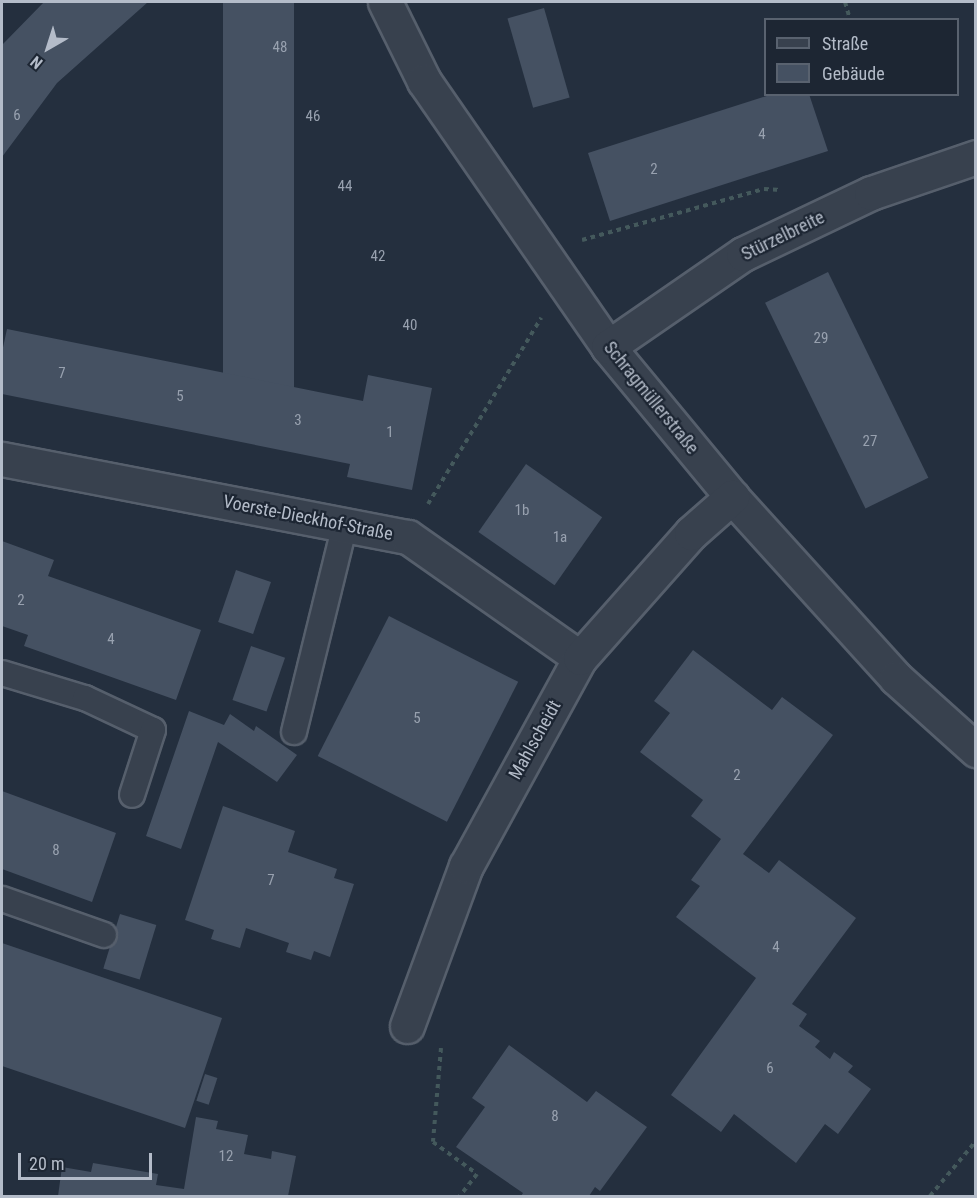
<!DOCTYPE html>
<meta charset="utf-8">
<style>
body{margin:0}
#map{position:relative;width:977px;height:1198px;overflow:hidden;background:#242f3e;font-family:"Roboto Condensed",sans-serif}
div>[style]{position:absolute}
.building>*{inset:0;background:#455162;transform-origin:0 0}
.path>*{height:4px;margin-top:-2px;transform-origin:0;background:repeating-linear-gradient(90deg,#44595c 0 4.5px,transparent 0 9px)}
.roads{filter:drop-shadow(2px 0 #565f6c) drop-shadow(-2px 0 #565f6c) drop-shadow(0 2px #565f6c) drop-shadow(0 -2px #565f6c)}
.lane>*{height:24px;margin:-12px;padding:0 12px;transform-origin:12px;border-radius:12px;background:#38414e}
.street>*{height:33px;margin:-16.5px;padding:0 16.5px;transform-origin:16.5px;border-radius:16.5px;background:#38414e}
span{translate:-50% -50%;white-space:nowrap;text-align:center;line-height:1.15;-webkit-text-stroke:4.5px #1d2633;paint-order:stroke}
.number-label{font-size:15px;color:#98a1af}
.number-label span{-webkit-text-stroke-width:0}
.street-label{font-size:18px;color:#b4bcc9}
.frame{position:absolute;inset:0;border:3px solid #b4bcc9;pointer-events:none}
.legend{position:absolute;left:764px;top:18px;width:195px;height:78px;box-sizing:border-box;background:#1d2633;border:2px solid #59626f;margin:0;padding:8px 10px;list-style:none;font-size:18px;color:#b4bcc9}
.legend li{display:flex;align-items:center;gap:12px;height:30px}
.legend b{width:30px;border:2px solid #59626f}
.north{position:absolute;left:18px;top:18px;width:60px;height:60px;-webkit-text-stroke:4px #1d2633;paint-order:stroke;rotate:219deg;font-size:16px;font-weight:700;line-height:24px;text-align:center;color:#b4bcc9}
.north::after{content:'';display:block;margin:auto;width:21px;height:27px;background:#b4bcc9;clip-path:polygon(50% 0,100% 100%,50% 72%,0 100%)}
.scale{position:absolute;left:18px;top:1153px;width:134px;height:27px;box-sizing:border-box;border:3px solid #b4bcc9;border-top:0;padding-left:8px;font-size:18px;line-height:21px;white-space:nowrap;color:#b4bcc9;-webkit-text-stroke:4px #1d2633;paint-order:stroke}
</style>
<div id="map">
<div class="building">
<i style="clip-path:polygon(44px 2px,148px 2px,57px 83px,2px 157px,2px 45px)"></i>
<i style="left:223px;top:2px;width:71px;height:412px"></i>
<i style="left:544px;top:8px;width:93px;height:38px;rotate:74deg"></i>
<i style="clip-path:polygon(773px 94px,809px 94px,828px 151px,610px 221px,588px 153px)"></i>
<i style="left:828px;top:272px;width:229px;height:70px;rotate:64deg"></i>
<i style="clip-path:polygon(7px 329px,363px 401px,368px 375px,432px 388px,412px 490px,347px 477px,350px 464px,2px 394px,2px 352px)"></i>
<i style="left:526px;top:464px;width:93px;height:83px;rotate:35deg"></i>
<i style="clip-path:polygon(2px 541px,54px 560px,48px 576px,201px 630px,176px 700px,24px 646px,28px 635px,2px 626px)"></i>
<i style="left:236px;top:570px;width:37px;height:55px;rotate:19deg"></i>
<i style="left:389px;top:616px;width:145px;height:157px;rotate:27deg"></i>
<i style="left:251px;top:646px;width:36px;height:57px;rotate:19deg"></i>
<i style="clip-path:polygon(693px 650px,772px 710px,782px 697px,833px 735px,743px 854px,769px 873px,779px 860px,856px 918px,792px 1004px,807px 1014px,799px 1026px,820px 1041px,815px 1047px,830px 1059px,834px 1052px,853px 1066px,848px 1072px,871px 1089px,838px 1134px,825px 1124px,796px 1163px,734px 1114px,721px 1132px,671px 1095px,756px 978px,676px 917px,700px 886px,691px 880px,721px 839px,691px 816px,703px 800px,640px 752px,670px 713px,654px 701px)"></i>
<i style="clip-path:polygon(189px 711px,224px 725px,230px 714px,254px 731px,256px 726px,297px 755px,277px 782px,218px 742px,181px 849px,146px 836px)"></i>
<i style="clip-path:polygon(2px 791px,116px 833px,92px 902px,2px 869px)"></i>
<i style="clip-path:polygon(223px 806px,295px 831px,288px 852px,337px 869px,334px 878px,354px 884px,330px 957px,314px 951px,311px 960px,286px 952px,289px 943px,246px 928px,240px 948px,211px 939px,214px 930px,185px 920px)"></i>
<i style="left:120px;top:914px;width:38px;height:57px;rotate:17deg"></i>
<i style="clip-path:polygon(2px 943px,222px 1018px,185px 1128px,2px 1066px)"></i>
<i style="clip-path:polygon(509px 1045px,587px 1102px,596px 1091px,647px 1127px,600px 1191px,595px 1187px,589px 1196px,521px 1196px,523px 1193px,456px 1147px,485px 1107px,472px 1098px)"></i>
<i style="left:205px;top:1074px;width:13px;height:28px;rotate:18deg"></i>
<i style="clip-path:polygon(196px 1117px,218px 1121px,216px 1129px,248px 1135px,244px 1154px,271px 1159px,272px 1151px,296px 1156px,288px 1196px,58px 1196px,62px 1167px,91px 1172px,93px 1163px,158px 1174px,156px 1185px,184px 1189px)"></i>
</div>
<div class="path">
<i style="left:845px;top:2px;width:19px;rotate:74deg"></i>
<i style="left:582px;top:240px;width:189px;rotate:-15.7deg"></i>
<i style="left:764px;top:189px;width:17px;rotate:3deg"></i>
<i style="left:428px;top:504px;width:218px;rotate:-58.7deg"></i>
<i style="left:441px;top:1048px;width:94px;rotate:94.9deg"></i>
<i style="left:433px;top:1142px;width:54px;rotate:36deg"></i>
<i style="left:477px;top:1174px;width:28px;rotate:128deg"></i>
<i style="left:930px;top:1196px;width:72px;rotate:-50.1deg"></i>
</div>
<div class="roads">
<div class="lane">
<i style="left:2px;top:673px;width:87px;rotate:16.8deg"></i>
<i style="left:85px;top:698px;width:75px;rotate:25.2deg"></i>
<i style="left:153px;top:730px;width:68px;rotate:107.9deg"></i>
<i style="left:294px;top:732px;width:213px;rotate:-76.2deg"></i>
<i style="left:2px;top:899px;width:108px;rotate:19.4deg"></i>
</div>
<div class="street">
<i style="left:385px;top:2px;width:88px;rotate:63.7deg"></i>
<i style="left:424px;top:81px;width:323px;rotate:55.3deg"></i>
<i style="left:608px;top:347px;width:195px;rotate:50.4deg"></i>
<i style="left:732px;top:497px;width:244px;rotate:47.8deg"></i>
<i style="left:896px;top:678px;width:108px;rotate:42deg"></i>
<i style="left:608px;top:347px;width:164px;rotate:-34.6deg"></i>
<i style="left:743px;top:254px;width:142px;rotate:-25.5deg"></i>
<i style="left:871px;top:193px;width:111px;rotate:-18.9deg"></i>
<i style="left:2px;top:459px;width:413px;rotate:10.9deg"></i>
<i style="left:408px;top:537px;width:210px;rotate:35.1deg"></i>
<i style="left:407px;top:1026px;width:171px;rotate:-69.8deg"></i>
<i style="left:466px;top:866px;width:237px;rotate:-61.3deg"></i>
<i style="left:580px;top:658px;width:167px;rotate:-48.4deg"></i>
<i style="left:691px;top:533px;width:55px;rotate:-41.3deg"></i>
</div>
</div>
<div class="number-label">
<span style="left:280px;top:48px">48</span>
<span style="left:17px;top:116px">6</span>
<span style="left:313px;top:117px">46</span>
<span style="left:762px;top:135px">4</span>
<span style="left:654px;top:170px">2</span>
<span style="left:345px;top:187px">44</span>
<span style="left:378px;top:257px">42</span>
<span style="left:410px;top:326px">40</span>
<span style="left:821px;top:339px">29</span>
<span style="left:62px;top:374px">7</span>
<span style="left:180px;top:397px">5</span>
<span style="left:298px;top:421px">3</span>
<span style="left:390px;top:433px">1</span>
<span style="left:870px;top:442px">27</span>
<span style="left:522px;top:511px">1b</span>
<span style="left:560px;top:538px">1a</span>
<span style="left:21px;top:601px">2</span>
<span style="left:111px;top:640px">4</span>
<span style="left:417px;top:719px">5</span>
<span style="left:737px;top:776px">2</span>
<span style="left:56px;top:851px">8</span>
<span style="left:271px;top:881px">7</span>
<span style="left:776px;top:948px">4</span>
<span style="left:770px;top:1069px">6</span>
<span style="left:555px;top:1117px">8</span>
<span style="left:226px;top:1157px">12</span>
</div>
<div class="street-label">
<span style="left:783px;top:236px;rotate:-26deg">Stürzelbreite</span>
<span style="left:651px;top:398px;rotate:51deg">Schragmüllerstraße</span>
<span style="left:308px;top:518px;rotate:11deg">Voerste-Dieckhof-Straße</span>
<span style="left:535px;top:740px;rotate:-61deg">Mahlscheidt</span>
</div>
<div class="frame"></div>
<ul class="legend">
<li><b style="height:8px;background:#38414e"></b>Straße</li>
<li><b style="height:16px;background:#455162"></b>Gebäude</li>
</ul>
<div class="north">N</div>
<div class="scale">20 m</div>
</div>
